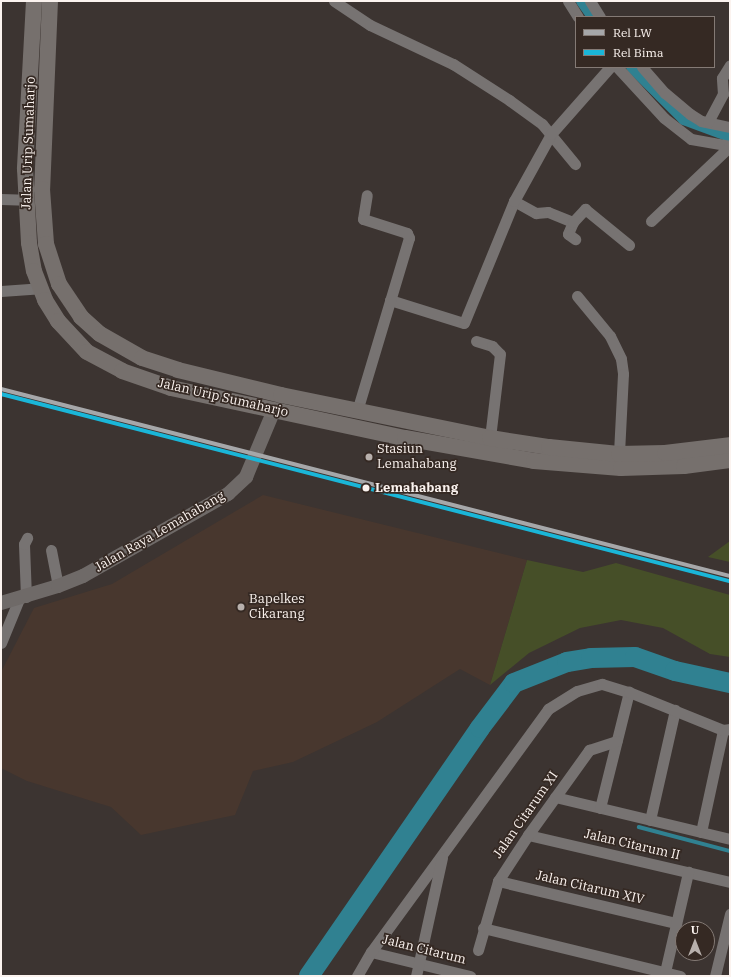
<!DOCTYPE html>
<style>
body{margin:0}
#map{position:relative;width:731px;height:977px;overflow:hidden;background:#3c3431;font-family:"IBM Plex Serif",serif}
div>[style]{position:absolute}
.built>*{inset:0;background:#48372e}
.green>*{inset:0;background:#464f28}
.stream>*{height:3.5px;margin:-1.75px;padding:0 1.75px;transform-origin:1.75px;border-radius:1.75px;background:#308191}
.canal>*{height:12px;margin:-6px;padding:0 6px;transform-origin:6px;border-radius:6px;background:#308191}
.river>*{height:20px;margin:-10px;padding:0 10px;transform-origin:10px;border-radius:10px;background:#308191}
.minor>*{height:11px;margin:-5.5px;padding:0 5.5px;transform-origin:5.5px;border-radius:5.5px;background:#777372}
.major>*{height:14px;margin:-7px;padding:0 7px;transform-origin:7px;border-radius:7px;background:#6f6a68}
.highway>*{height:16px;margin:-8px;padding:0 8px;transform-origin:8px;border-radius:8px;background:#76706d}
.rail-1>*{height:4px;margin:-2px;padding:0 2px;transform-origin:2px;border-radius:2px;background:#a6a7a9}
.rail-2>*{height:4px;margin:-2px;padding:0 2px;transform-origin:2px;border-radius:2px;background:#1ab6d8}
.dots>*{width:11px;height:11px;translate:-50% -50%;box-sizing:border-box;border:2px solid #352923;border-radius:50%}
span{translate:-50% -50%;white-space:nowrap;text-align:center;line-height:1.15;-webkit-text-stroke:3.5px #352923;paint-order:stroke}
.street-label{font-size:13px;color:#fbf3ef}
.poi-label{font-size:13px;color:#fbf3ef}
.left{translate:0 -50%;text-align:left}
.stop-label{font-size:13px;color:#fbf3ef;font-weight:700}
.frame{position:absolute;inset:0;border:2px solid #fbf3ef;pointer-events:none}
.legend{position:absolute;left:575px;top:16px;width:140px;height:52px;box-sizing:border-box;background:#352923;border:1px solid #847a75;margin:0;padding:5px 7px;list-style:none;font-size:12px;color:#fbf3ef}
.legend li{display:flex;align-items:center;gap:8px;height:20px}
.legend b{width:20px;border:1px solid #847a75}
.north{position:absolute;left:675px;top:921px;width:40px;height:40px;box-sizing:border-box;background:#352923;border:1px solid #847a75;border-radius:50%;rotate:0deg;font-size:11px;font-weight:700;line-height:16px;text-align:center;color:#fbf3ef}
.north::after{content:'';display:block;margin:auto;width:14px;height:18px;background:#b8b0ac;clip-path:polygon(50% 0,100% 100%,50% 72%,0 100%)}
</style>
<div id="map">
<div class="built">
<i style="clip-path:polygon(263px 495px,527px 560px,490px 685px,460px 669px,377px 722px,293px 762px,253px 771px,235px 815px,141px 835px,111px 807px,27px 781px,1px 768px,1px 672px,34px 608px,112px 584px)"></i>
</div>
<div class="green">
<i style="clip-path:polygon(730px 541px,730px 562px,708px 557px)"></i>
<i style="clip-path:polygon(527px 560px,583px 572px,616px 563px,730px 595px,730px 657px,710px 654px,663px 628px,621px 620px,580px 628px,529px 653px,490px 685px)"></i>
</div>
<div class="stream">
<i style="left:639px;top:827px;width:94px;rotate:14.8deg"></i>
</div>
<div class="canal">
<i style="left:582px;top:1px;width:19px;rotate:55deg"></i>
<i style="left:632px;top:67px;width:74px;rotate:45deg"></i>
<i style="left:684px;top:119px;width:49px;rotate:20.3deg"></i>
</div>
<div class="river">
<i style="left:309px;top:976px;width:301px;rotate:-55.4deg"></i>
<i style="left:480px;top:728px;width:56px;rotate:-52.9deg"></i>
<i style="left:514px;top:683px;width:57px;rotate:-21.6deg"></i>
<i style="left:567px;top:662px;width:24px;rotate:-9deg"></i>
<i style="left:591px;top:658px;width:44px;rotate:-1.3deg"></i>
<i style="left:635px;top:657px;width:42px;rotate:19.3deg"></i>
<i style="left:675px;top:671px;width:56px;rotate:12.3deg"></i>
</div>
<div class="minor">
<i style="left:334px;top:1px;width:43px;rotate:33.7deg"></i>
<i style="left:370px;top:25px;width:92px;rotate:25.2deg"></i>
<i style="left:453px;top:64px;width:67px;rotate:32.7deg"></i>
<i style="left:509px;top:100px;width:41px;rotate:36deg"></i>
<i style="left:542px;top:124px;width:52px;rotate:50.5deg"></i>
<i style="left:568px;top:1px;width:19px;rotate:58deg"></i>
<i style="left:590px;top:1px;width:19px;rotate:58deg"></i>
<i style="left:617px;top:67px;width:69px;rotate:47.3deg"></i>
<i style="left:664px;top:118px;width:34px;rotate:38deg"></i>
<i style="left:691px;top:139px;width:40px;rotate:10deg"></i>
<i style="left:642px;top:67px;width:35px;rotate:49deg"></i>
<i style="left:665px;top:93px;width:33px;rotate:40deg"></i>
<i style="left:690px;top:114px;width:13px;rotate:32deg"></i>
<i style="left:701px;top:121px;width:30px;rotate:12deg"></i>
<i style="left:708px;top:122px;width:32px;rotate:-62deg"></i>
<i style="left:723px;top:94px;width:16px;rotate:-94deg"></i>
<i style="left:722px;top:78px;width:15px;rotate:-58deg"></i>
<i style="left:1px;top:199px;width:24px;rotate:2deg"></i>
<i style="left:514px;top:201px;width:25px;rotate:29deg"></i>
<i style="left:536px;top:213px;width:12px;rotate:-5deg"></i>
<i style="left:548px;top:212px;width:27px;rotate:22deg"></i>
<i style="left:573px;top:222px;width:13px;rotate:113deg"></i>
<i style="left:568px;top:234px;width:9px;rotate:36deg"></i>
<i style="left:651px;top:221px;width:109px;rotate:-43.5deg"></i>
<i style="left:573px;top:222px;width:18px;rotate:-47deg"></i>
<i style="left:585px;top:209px;width:57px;rotate:39.3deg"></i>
<i style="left:1px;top:291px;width:39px;rotate:-4deg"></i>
<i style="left:577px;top:296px;width:52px;rotate:50.5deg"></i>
<i style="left:610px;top:336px;width:25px;rotate:64deg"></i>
<i style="left:621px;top:359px;width:15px;rotate:82deg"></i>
<i style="left:623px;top:374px;width:80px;rotate:92.9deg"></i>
<i style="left:390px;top:300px;width:77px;rotate:17.3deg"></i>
<i style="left:464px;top:323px;width:132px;rotate:-67.7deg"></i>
<i style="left:514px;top:201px;width:77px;rotate:-61.1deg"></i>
<i style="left:551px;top:134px;width:89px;rotate:-48.6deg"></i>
<i style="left:476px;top:341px;width:17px;rotate:17deg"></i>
<i style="left:492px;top:346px;width:11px;rotate:45deg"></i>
<i style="left:500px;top:354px;width:85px;rotate:96.8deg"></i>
<i style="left:357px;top:411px;width:181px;rotate:-73.3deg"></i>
<i style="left:409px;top:238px;width:5px;rotate:-112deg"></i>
<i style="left:407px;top:233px;width:46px;rotate:-162.3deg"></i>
<i style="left:363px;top:219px;width:24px;rotate:-81deg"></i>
<i style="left:51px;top:550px;width:37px;rotate:79deg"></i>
<i style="left:26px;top:597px;width:53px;rotate:-92.2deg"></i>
<i style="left:24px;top:544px;width:7px;rotate:-63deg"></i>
<i style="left:1px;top:643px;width:48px;rotate:-67.8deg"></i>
<i style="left:555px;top:797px;width:180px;rotate:13.5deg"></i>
<i style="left:600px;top:808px;width:120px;rotate:-76deg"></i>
<i style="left:650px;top:820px;width:113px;rotate:-77.2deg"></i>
<i style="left:701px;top:832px;width:104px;rotate:-77.8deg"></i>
<i style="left:528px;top:835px;width:207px;rotate:13.1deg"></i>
<i style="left:498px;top:881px;width:183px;rotate:13.3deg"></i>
<i style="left:483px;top:928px;width:203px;rotate:13.7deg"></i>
<i style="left:478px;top:950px;width:72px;rotate:-73.8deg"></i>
<i style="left:498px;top:881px;width:55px;rotate:-56.9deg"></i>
<i style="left:528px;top:835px;width:105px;rotate:-54.3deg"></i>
<i style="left:589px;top:750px;width:29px;rotate:-18deg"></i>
<i style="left:371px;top:952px;width:102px;rotate:13.6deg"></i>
<i style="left:665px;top:972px;width:103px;rotate:-77deg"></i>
<i style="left:357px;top:976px;width:28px;rotate:-60deg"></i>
<i style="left:371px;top:952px;width:301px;rotate:-53.9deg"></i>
<i style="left:548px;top:709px;width:34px;rotate:-32deg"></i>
<i style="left:577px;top:691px;width:26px;rotate:-16deg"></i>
<i style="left:602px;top:684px;width:28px;rotate:17deg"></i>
<i style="left:629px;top:692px;width:101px;rotate:22deg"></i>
<i style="left:723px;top:730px;width:7px;rotate:-8deg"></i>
<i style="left:416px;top:976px;width:121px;rotate:-77.6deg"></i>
<i style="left:715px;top:976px;width:64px;rotate:-76.4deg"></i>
</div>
<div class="major">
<i style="left:1px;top:603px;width:59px;rotate:-16.6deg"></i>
<i style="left:58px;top:586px;width:27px;rotate:-22deg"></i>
<i style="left:83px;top:576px;width:167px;rotate:-29.5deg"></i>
<i style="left:228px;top:494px;width:25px;rotate:-43deg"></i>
<i style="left:246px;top:477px;width:73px;rotate:-67.3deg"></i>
</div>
<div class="highway">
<i style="left:34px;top:1px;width:168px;rotate:93.1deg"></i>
<i style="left:25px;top:169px;width:74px;rotate:86.9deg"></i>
<i style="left:29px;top:243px;width:28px;rotate:80deg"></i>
<i style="left:34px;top:271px;width:31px;rotate:69deg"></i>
<i style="left:45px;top:300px;width:25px;rotate:58deg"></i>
<i style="left:58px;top:321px;width:42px;rotate:46.9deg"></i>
<i style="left:87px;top:352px;width:40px;rotate:28deg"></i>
<i style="left:122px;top:371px;width:52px;rotate:19.1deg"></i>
<i style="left:171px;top:388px;width:239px;rotate:12.1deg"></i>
<i style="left:405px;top:438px;width:131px;rotate:10.1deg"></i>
<i style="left:534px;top:461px;width:87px;rotate:4.6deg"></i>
<i style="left:621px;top:468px;width:63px;rotate:-1.8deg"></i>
<i style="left:684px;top:466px;width:46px;rotate:-7.4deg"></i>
<i style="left:50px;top:1px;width:188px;rotate:92.4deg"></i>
<i style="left:42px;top:189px;width:55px;rotate:85.8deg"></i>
<i style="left:46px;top:244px;width:42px;rotate:72deg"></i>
<i style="left:59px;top:284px;width:40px;rotate:56deg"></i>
<i style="left:81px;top:317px;width:25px;rotate:42deg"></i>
<i style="left:100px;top:334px;width:48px;rotate:29.7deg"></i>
<i style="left:142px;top:358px;width:38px;rotate:18deg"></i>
<i style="left:178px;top:370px;width:106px;rotate:13.6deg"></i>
<i style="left:281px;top:395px;width:213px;rotate:11.6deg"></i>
<i style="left:490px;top:438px;width:60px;rotate:8.7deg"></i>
<i style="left:549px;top:447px;width:70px;rotate:5.7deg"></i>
<i style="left:619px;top:454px;width:46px;rotate:-1.2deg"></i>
<i style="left:665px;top:453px;width:65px;rotate:-7deg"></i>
</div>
<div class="rail-1">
<i style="left:1px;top:389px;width:753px;rotate:14.39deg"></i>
</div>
<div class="rail-2">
<i style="left:1px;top:394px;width:752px;rotate:14.41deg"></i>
</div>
<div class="dots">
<i style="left:369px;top:457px;background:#b8b0ac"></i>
<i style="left:366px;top:488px;background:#fbf3ef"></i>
<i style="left:241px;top:607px;background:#b8b0ac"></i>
</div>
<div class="street-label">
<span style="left:29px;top:143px;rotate:-88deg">Jalan Urip Sumaharjo</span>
<span style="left:223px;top:398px;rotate:13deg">Jalan Urip Sumaharjo</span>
<span style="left:160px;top:532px;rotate:-30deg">Jalan Raya Lemahabang</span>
<span style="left:526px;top:815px;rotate:-55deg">Jalan Citarum XI</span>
<span style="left:632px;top:845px;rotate:13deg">Jalan Citarum II</span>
<span style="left:590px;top:888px;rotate:13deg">Jalan Citarum XIV</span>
<span style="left:424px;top:950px;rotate:14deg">Jalan Citarum</span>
</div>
<div class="poi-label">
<span class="left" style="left:377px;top:457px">Stasiun<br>Lemahabang</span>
<span class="left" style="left:249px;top:607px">Bapelkes<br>Cikarang</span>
</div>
<div class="stop-label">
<span class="left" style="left:375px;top:488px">Lemahabang</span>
</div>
<div class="frame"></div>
<ul class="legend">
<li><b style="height:5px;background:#a6a7a9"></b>Rel LW</li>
<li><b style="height:5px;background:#1ab6d8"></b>Rel Bima</li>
</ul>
<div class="north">U</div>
</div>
